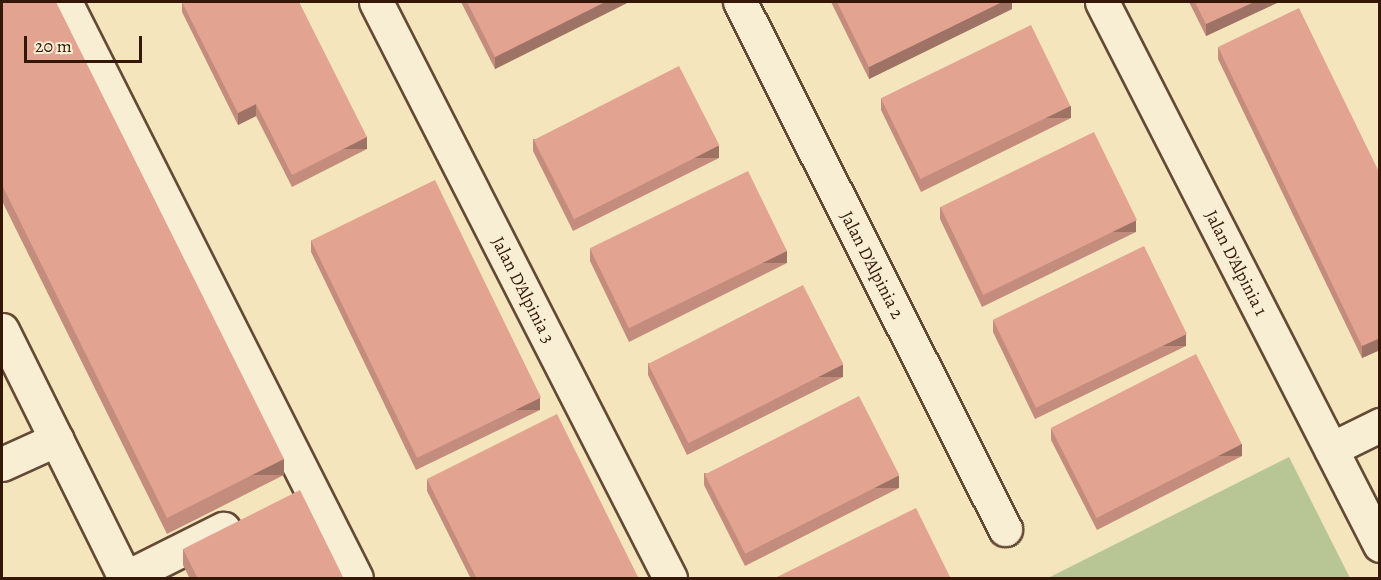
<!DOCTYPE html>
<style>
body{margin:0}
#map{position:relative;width:1381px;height:580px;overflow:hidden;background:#f4e5bd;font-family:Alegreya,serif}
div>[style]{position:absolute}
.green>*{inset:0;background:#b8c594}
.roads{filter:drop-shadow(2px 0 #644a34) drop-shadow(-2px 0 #644a34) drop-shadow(0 2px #644a34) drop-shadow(0 -2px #644a34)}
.minor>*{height:33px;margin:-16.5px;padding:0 16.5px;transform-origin:16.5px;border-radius:16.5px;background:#f8eed4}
.wall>*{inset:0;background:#c38c7d}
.shaded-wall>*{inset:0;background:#9f7266;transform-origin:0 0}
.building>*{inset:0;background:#e3a391;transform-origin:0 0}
span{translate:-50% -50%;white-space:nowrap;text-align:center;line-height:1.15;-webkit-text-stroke:5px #f8eed4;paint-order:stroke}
.street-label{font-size:18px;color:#341707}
.frame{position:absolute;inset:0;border:3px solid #341707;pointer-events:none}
.scale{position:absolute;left:24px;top:36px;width:118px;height:27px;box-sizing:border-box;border:3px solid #341707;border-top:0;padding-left:8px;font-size:18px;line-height:21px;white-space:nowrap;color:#341707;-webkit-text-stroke:4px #f8eed4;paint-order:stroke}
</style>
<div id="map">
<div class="green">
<i style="clip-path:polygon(1289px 457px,1350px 578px,1048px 578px)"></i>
</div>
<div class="roads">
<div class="minor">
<i style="left:65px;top:2px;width:645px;rotate:63.2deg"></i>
<i style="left:376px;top:2px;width:647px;rotate:62.96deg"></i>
<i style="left:740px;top:2px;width:590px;rotate:63.3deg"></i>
<i style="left:1102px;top:2px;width:610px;rotate:62.89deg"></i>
<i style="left:2px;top:330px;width:277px;rotate:63.6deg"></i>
<i style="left:1331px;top:449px;width:55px;rotate:-26.1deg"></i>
<i style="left:2px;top:464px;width:60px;rotate:-24.4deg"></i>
<i style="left:125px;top:578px;width:110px;rotate:-26.6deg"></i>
</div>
</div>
<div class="wall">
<i style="clip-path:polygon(2px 2px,284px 475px,167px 534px,2px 201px)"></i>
<i style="clip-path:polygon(182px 2px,299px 2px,367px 149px,292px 187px,256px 116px,238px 125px,182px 12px)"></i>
<i style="clip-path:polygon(461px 2px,629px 2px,495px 69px)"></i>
<i style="clip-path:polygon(831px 2px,1012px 2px,1012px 9px,869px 79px)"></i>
<i style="clip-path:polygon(1189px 2px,1279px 2px,1206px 36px)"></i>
<i style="clip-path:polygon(1218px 47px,1380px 174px,1380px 350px,1362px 358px,1218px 59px)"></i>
<i style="clip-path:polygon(881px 98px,1071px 118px,921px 192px,881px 110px)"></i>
<i style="clip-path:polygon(533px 139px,719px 158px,573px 231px,533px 151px)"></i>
<i style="clip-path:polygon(940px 207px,1136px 232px,982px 307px,940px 219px)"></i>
<i style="clip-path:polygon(311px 240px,540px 410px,416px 470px,311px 252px)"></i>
<i style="clip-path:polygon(590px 249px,787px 263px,629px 342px,590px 261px)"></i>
<i style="clip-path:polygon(993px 320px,1186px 346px,1035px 419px,993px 332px)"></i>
<i style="clip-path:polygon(648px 363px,843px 377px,687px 455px,648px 375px)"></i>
<i style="clip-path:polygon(1051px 428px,1242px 456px,1097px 530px,1051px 440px)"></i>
<i style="clip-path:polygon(704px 473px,899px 488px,745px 566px,704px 485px)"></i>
<i style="clip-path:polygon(427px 479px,639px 579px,471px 579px,427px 491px)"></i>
<i style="clip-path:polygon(183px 549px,344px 579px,190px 579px,183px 565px)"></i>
</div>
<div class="shaded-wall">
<i style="clip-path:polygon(605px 2px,629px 2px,495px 69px,495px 57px)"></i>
<i style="clip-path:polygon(1002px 2px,1012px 2px,1012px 9px,869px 79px,869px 67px)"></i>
<i style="clip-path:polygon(1254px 2px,1279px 2px,1206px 36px,1206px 24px)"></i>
<i style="clip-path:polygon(256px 104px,256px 116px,238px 125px,238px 113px)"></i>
<i style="left:1071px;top:106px;width:12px;height:167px;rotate:90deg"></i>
<i style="left:367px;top:137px;width:12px;height:84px;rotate:90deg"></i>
<i style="left:719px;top:146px;width:12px;height:163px;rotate:90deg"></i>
<i style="left:1136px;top:220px;width:12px;height:171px;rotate:90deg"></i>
<i style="left:787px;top:251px;width:12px;height:177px;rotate:90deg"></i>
<i style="left:1186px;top:334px;width:12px;height:168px;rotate:90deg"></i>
<i style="clip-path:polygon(1380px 338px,1380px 350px,1362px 358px,1362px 346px)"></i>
<i style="left:843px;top:365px;width:12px;height:174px;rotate:90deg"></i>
<i style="left:540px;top:398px;width:12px;height:138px;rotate:90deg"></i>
<i style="left:1242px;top:444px;width:12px;height:163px;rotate:90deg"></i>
<i style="left:284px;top:459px;width:16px;height:131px;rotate:90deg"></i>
<i style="left:899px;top:476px;width:12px;height:173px;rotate:90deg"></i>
</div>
<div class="building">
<i style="clip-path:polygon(2px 2px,56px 2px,284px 459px,167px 518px,2px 185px)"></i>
<i style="clip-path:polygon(182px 2px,299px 2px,367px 137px,292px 175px,256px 104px,238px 113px)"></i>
<i style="clip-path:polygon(467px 2px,605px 2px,495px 57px)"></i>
<i style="clip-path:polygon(837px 2px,1002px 2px,869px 67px)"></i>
<i style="clip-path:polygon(1195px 2px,1254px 2px,1206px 24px)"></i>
<i style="clip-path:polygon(1299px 8px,1380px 174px,1380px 338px,1362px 346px,1218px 47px)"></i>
<i style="left:1031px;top:25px;width:90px;height:167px;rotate:64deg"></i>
<i style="left:679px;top:66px;width:89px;height:163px;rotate:63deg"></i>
<i style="left:1094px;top:132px;width:98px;height:171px;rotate:64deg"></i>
<i style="left:748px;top:171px;width:89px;height:176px;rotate:64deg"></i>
<i style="left:435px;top:180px;width:242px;height:138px;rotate:64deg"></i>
<i style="left:1144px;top:246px;width:98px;height:168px;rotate:64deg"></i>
<i style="left:803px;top:285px;width:89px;height:174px;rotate:63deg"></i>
<i style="left:1196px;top:354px;width:101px;height:163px;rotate:63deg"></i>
<i style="left:859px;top:396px;width:89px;height:173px;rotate:63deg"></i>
<i style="clip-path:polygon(557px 414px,639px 579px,477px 579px,427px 479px)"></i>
<i style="clip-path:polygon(300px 490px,344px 579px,198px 579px,183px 549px)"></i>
<i style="clip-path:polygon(916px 508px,951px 579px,773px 579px)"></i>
</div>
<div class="street-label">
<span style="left:1236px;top:263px;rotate:63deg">Jalan D'Alpinia 1</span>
<span style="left:872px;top:265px;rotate:63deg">Jalan D'Alpinia 2</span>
<span style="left:523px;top:290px;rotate:63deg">Jalan D'Alpinia 3</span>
</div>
<div class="frame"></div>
<div class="scale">20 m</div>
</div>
